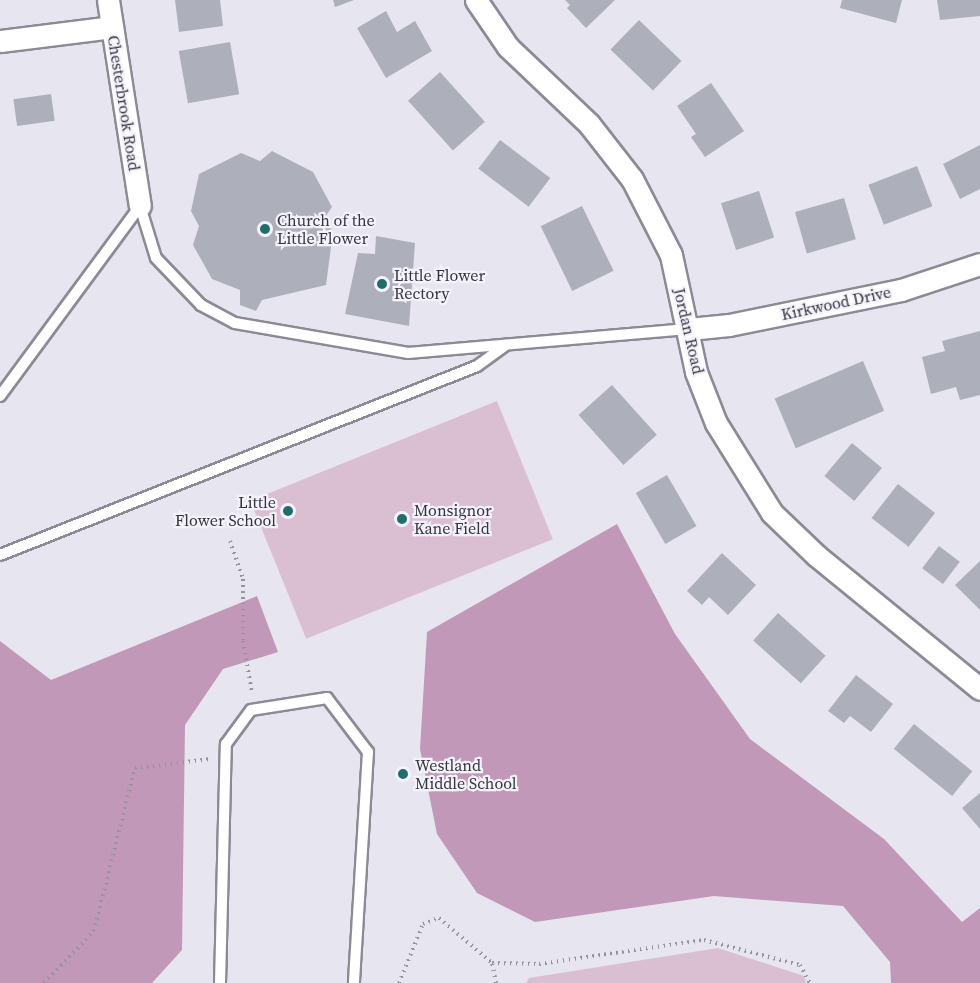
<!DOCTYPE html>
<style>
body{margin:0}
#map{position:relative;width:980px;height:983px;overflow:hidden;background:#e7e5ef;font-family:"Source Serif 4",serif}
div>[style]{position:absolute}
.green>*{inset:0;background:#dabfd3;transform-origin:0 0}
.forest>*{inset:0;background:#c298b8}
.building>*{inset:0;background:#adb0ba;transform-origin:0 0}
.path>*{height:4px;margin-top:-2px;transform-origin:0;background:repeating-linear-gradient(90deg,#95949c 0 1.5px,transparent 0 6px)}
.roads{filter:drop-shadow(2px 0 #8c8a94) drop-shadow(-2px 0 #8c8a94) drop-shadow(0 2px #8c8a94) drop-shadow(0 -2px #8c8a94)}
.lane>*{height:10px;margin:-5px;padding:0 5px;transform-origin:5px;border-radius:5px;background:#fff}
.street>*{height:21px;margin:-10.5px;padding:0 10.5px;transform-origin:10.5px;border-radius:10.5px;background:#fff}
.dots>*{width:16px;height:16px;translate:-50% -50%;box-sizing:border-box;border:3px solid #f4f2fd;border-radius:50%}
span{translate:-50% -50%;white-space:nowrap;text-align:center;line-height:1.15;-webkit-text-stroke:4.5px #f4f2fd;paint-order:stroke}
.street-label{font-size:16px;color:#36363a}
.poi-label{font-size:16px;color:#36363a}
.left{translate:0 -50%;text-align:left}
.right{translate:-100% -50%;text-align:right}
</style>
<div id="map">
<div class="green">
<i style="left:497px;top:401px;width:149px;height:266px;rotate:68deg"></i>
<i style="clip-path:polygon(718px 948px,804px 976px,806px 983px,526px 983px,529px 978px)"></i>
</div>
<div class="forest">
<i style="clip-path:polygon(617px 524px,675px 634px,750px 739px,884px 839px,962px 922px,980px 908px,980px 983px,891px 983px,890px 962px,843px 906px,714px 896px,535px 922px,477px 893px,437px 834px,420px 749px,427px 632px)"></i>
<i style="clip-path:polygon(257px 596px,278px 652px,223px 669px,185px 725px,182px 950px,152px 983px,0 983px,0 641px,51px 680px)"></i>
</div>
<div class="building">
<i style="clip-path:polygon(175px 0,220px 0,223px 26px,179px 32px)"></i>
<i style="clip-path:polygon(333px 0,354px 0,335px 7px)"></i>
<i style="clip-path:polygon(565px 0,615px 0,586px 28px,567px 8px,570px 5px)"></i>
<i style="clip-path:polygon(842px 0,902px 0,896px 23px,840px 8px)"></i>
<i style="clip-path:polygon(937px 0,980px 0,980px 16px,940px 20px)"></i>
<i style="clip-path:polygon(386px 11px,397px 32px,415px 21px,432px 51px,386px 78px,357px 28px)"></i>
<i style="left:639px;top:20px;width:59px;height:41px;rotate:44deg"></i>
<i style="left:230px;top:42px;width:53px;height:52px;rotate:80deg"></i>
<i style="left:440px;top:72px;width:67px;height:43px;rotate:48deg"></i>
<i style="clip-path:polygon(711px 83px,744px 131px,705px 157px,691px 137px,696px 134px,677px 106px)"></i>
<i style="left:51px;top:94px;width:27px;height:38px;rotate:82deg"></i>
<i style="left:500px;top:140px;width:63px;height:36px;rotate:37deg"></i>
<i style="clip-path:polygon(980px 145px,980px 189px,960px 199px,943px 164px)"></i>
<i style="clip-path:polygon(272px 151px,313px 172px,332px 207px,325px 217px,333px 232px,326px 285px,262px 300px,256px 311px,240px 305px,240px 290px,212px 279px,193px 245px,199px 226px,191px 211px,199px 174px,241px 153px,260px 161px)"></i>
<i style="left:917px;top:166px;width:43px;height:52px;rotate:69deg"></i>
<i style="left:759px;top:191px;width:49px;height:40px;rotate:72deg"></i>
<i style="left:844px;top:198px;width:43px;height:51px;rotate:74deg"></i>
<i style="left:582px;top:206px;width:72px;height:46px;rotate:64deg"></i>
<i style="clip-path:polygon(376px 236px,415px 243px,409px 326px,345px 314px,358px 253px,375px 254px)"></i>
<i style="clip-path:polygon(980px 331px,980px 395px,960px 400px,956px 387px,931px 394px,922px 357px,945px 351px,942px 341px)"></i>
<i style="left:863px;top:361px;width:54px;height:96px;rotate:67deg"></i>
<i style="left:612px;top:385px;width:67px;height:45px;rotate:48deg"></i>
<i style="left:852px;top:443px;width:39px;height:43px;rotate:40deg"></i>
<i style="left:667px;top:475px;width:59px;height:36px;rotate:60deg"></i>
<i style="left:898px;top:484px;width:47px;height:43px;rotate:38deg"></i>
<i style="left:939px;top:546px;width:26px;height:28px;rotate:37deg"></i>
<i style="clip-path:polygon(722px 553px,756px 585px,728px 615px,709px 597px,702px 605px,687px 591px)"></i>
<i style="clip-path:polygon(980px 561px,980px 610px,955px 585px)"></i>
<i style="left:778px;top:613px;width:64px;height:37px;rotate:42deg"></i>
<i style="clip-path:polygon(856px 675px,893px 704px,871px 732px,850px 716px,844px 723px,828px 711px)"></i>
<i style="left:914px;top:724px;width:75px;height:32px;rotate:39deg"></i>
<i style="clip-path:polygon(980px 793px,980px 829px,962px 808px)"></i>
</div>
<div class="path">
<i style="left:230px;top:541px;width:40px;rotate:71.1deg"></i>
<i style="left:243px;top:579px;width:62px;rotate:90deg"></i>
<i style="left:243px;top:641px;width:53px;rotate:80.2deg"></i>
<i style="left:44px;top:983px;width:72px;rotate:-46.1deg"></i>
<i style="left:94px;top:931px;width:168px;rotate:-75.9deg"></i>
<i style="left:135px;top:768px;width:76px;rotate:-6.8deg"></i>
<i style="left:399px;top:983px;width:64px;rotate:-67.9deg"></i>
<i style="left:423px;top:924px;width:17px;rotate:-21deg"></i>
<i style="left:439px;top:918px;width:70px;rotate:40.3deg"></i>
<i style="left:496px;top:983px;width:20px;rotate:-101deg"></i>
<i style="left:492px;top:963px;width:47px;rotate:1.2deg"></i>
<i style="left:539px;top:964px;width:167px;rotate:-8.3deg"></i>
<i style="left:704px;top:940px;width:99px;rotate:14.6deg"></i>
<i style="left:800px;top:965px;width:21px;rotate:61deg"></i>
</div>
<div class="roads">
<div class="lane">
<i style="left:140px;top:206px;width:54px;rotate:72.9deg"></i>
<i style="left:156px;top:258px;width:65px;rotate:46.2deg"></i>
<i style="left:201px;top:305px;width:38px;rotate:28deg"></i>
<i style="left:235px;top:323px;width:176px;rotate:9.8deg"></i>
<i style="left:408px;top:353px;width:281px;rotate:-4.9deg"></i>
<i style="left:0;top:396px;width:236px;rotate:-53.6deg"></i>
<i style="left:0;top:555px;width:513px;rotate:-21.61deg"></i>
<i style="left:477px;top:366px;width:36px;rotate:-36deg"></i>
<i style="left:220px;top:983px;width:239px;rotate:-88.6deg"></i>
<i style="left:226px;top:744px;width:42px;rotate:-53.7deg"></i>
<i style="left:251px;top:710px;width:77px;rotate:-9deg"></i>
<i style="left:327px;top:698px;width:68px;rotate:52.8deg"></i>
<i style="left:368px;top:752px;width:231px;rotate:93.5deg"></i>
</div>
<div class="street">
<i style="left:108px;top:0;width:208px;rotate:81.2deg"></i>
<i style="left:476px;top:0;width:57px;rotate:55.8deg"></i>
<i style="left:508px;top:47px;width:112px;rotate:43.5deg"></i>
<i style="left:589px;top:124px;width:70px;rotate:52deg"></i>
<i style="left:632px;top:179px;width:85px;rotate:62.8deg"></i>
<i style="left:671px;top:255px;width:120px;rotate:77.9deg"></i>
<i style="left:696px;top:372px;width:55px;rotate:68.6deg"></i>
<i style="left:716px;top:423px;width:106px;rotate:58.1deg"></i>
<i style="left:772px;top:513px;width:62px;rotate:43.7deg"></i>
<i style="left:817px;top:556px;width:210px;rotate:39.2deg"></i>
<i style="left:0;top:41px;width:113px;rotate:-7.1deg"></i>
<i style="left:689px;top:329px;width:40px;rotate:-5.7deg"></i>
<i style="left:729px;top:325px;width:176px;rotate:-11.5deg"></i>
<i style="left:901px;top:290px;width:83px;rotate:-18.2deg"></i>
</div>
</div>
<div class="dots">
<i style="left:265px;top:229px;background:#216d6a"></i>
<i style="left:382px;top:284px;background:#216d6a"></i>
<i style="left:288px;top:511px;background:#216d6a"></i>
<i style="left:402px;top:519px;background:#216d6a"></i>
<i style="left:403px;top:774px;background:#216d6a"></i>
</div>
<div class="street-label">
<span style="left:124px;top:103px;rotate:81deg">Chesterbrook Road</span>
<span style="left:836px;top:303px;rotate:-12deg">Kirkwood Drive</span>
<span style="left:689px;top:331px;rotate:77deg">Jordan Road</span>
</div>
<div class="poi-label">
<span class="left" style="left:277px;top:229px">Church of the<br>Little Flower</span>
<span class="left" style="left:394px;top:284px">Little Flower<br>Rectory</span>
<span class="right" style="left:276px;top:511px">Little<br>Flower School</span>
<span class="left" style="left:414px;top:519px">Monsignor<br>Kane Field</span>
<span class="left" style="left:415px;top:774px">Westland<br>Middle School</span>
</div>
</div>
